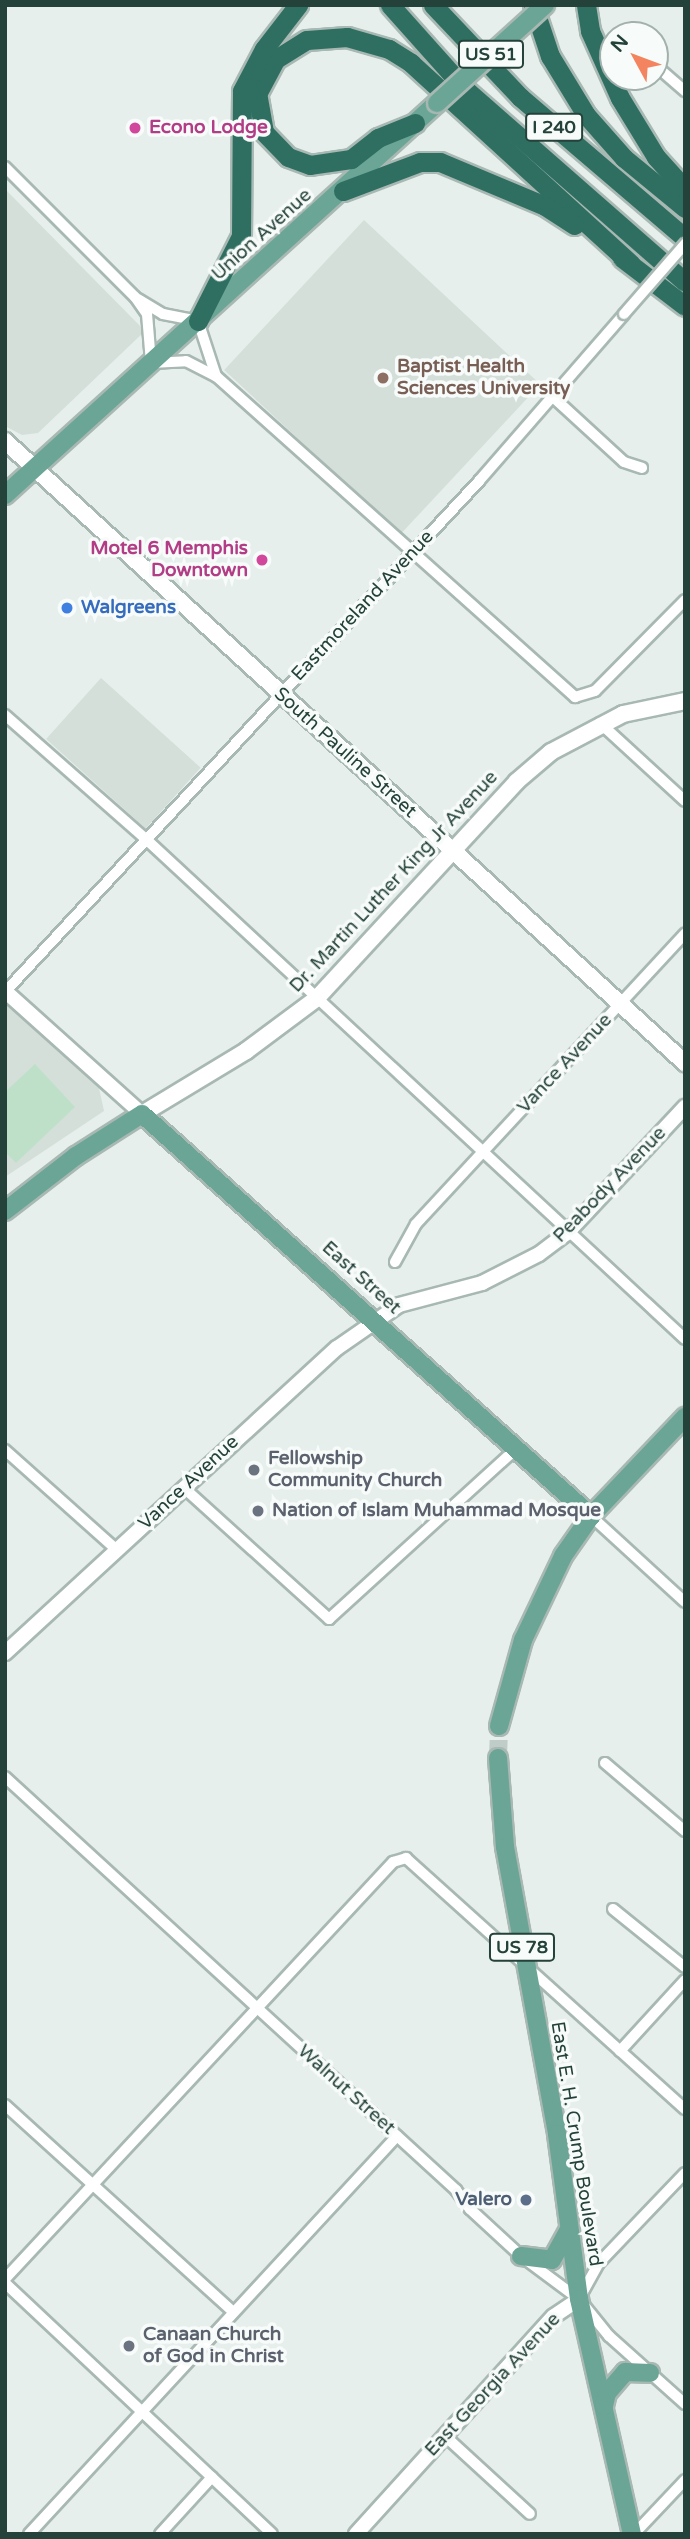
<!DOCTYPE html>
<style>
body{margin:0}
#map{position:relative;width:690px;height:2539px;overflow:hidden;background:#e6efeb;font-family:"Varela Round",sans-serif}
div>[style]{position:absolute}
.built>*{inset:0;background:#d4dfda;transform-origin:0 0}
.green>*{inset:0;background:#bfe0c8}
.primary-tunnel>*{height:18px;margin-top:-9px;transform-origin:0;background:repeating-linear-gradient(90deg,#bfccc8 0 18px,transparent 0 27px)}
.roads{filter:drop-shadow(2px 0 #a8b8b2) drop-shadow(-2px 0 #a8b8b2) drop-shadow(0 2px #a8b8b2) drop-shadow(0 -2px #a8b8b2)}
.minor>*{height:10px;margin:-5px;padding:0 5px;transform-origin:5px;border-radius:5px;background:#fff}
.tertiary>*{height:14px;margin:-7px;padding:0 7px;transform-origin:7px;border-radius:7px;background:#fff}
.secondary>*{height:16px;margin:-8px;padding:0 8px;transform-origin:8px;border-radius:8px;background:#fff}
.primary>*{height:18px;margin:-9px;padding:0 9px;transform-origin:9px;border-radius:9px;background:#6aa596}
.motorway>*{height:19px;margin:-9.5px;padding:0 9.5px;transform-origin:9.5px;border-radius:9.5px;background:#2f6f62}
.bridges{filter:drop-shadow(2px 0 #a8b8b2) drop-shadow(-2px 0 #a8b8b2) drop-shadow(0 2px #a8b8b2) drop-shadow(0 -2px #a8b8b2)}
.minor-bridge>*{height:10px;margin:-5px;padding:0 5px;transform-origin:5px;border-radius:5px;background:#fff}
.primary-bridge>*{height:18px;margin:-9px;padding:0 9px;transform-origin:9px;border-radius:9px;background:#6aa596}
.dots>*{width:19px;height:19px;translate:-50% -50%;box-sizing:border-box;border:4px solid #f7fbf9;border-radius:50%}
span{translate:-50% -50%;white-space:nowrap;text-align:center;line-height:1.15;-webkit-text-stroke:7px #f7fbf9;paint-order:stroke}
.shield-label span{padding:2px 5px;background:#f7fbf9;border:2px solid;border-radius:5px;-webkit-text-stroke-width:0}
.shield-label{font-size:18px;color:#24423a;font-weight:700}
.hotel-label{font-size:19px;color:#b23c85;font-weight:700}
.left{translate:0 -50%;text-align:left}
.right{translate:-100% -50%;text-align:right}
.street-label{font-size:19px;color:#24423a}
.education-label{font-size:19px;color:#785e54;font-weight:700}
.shop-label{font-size:19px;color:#366cbe;font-weight:700}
.worship-label{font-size:19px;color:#5b616d;font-weight:700}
.service-label{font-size:19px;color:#4e5e75;font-weight:700}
.frame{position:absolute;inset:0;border:7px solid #24423a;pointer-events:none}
.north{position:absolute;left:599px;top:21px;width:70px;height:70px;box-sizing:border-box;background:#f7fbf9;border:2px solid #a3b1ad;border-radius:50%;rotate:311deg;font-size:19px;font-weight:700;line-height:28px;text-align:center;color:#24423a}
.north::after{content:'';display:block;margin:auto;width:24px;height:32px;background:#f4845f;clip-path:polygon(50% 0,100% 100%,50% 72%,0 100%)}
</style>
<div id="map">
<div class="built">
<i style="clip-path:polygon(5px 189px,145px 331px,38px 433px,22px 435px,5px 426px)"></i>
<i style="left:364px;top:220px;width:241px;height:205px;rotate:43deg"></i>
<i style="left:101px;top:678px;width:134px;height:82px;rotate:42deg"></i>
<i style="clip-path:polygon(5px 1001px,99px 1088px,104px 1111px,5px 1177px)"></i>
</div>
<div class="green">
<i style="clip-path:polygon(35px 1064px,75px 1107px,16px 1163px,5px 1152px,5px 1092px)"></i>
</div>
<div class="primary-tunnel">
<i style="left:498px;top:1758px;width:32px;rotate:-88deg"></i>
</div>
<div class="roads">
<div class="minor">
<i style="left:655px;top:65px;width:40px;rotate:41deg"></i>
<i style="left:5px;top:167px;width:184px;rotate:45deg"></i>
<i style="left:135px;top:297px;width:21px;rotate:55deg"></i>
<i style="left:147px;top:314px;width:49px;rotate:85.3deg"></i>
<i style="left:151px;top:363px;width:35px;rotate:-3deg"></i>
<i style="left:186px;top:361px;width:34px;rotate:27deg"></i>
<i style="left:216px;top:376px;width:482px;rotate:41.8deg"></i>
<i style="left:575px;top:697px;width:21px;rotate:-17deg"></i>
<i style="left:595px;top:691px;width:128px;rotate:-45.3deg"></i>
<i style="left:138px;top:299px;width:29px;rotate:31deg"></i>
<i style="left:163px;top:314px;width:36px;rotate:11deg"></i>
<i style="left:198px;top:321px;width:58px;rotate:71.9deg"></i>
<i style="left:553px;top:397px;width:96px;rotate:42.5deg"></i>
<i style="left:624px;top:462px;width:19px;rotate:18deg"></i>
<i style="left:5px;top:715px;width:191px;rotate:41.4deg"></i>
<i style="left:148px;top:841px;width:732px;rotate:42.84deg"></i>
<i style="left:600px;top:723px;width:115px;rotate:42.5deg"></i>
<i style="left:5px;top:992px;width:697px;rotate:-47.15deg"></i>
<i style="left:479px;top:481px;width:221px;rotate:-49deg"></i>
<i style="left:395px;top:1262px;width:43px;rotate:-61.1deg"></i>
<i style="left:416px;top:1224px;width:396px;rotate:-47.2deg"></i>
<i style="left:5px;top:1450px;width:150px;rotate:41.8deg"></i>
<i style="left:183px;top:1487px;width:197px;rotate:42.1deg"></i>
<i style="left:329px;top:1619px;width:253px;rotate:-42.3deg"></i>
<i style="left:591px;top:1516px;width:127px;rotate:42.5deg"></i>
<i style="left:605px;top:1763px;width:105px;rotate:40.4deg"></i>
<i style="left:5px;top:1777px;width:612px;rotate:42.48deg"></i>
<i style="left:456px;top:2190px;width:24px;rotate:54deg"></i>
<i style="left:470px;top:2209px;width:69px;rotate:42.7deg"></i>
<i style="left:521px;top:2256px;width:72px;rotate:36.6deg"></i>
<i style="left:579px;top:2299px;width:48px;rotate:51deg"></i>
<i style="left:609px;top:2336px;width:102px;rotate:41.8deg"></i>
<i style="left:613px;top:1909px;width:92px;rotate:38.9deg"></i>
<i style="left:620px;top:2051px;width:96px;rotate:-47.5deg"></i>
<i style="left:5px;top:2105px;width:308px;rotate:42.2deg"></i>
<i style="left:5px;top:2279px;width:570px;rotate:-47.06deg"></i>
<i style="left:393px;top:1862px;width:14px;rotate:-17deg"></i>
<i style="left:406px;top:1858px;width:375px;rotate:42deg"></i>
<i style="left:5px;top:2283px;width:366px;rotate:43.2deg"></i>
<i style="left:580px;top:2297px;width:38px;rotate:-61deg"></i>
<i style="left:598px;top:2264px;width:126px;rotate:-46.3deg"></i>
<i style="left:445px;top:2436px;width:115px;rotate:42.5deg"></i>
<i style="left:29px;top:2534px;width:542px;rotate:-47.24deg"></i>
<i style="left:160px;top:2534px;width:77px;rotate:-47.6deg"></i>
<i style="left:634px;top:2534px;width:74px;rotate:-46.6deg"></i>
</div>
<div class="tertiary">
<i style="left:5px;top:991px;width:184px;rotate:41.9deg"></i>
<i style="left:5px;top:1653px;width:451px;rotate:-42.6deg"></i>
<i style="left:337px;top:1348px;width:75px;rotate:-34.7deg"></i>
<i style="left:399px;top:1305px;width:86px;rotate:-14.8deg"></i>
<i style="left:482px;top:1283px;width:64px;rotate:-27deg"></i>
<i style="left:539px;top:1254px;width:35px;rotate:-37deg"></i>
<i style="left:567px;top:1233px;width:173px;rotate:-46.9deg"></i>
<i style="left:356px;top:2534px;width:294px;rotate:-47.8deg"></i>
<i style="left:554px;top:2316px;width:30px;rotate:-34deg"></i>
</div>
<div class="secondary">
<i style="left:5px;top:441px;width:922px;rotate:42.45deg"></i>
<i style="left:142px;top:1114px;width:122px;rotate:-31.2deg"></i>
<i style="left:246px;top:1051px;width:89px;rotate:-36.7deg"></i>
<i style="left:317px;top:998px;width:294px;rotate:-47.3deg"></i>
<i style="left:516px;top:782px;width:46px;rotate:-40.6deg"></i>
<i style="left:551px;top:752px;width:81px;rotate:-27.8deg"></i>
<i style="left:623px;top:714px;width:63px;rotate:-11.8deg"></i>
</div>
<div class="primary">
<i style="left:5px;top:495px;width:583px;rotate:-42.22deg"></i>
<i style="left:5px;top:1211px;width:90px;rotate:-37.8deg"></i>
<i style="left:76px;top:1156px;width:78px;rotate:-32.5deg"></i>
<i style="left:142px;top:1114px;width:603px;rotate:41.84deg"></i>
<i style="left:499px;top:1726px;width:89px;rotate:-74.4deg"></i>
<i style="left:523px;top:1640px;width:93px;rotate:-64.5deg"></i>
<i style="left:563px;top:1556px;width:49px;rotate:-55deg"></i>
<i style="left:591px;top:1516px;width:137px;rotate:-46.5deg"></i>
<i style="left:498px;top:1758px;width:89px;rotate:85.5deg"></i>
<i style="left:505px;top:1847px;width:292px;rotate:79.7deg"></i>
<i style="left:557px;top:2134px;width:166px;rotate:82.4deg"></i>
<i style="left:579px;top:2299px;width:241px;rotate:77.3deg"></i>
<i style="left:521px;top:2256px;width:31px;rotate:7deg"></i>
<i style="left:552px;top:2260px;width:33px;rotate:-61deg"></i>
<i style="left:604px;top:2406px;width:13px;rotate:-77deg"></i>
<i style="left:607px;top:2393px;width:28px;rotate:-49deg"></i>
<i style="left:625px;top:2372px;width:25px;rotate:2deg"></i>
</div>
<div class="motorway">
<i style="left:390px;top:5px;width:115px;rotate:48.2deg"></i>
<i style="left:467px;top:91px;width:290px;rotate:41.2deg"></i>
<i style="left:433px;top:5px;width:127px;rotate:46.6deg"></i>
<i style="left:520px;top:97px;width:217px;rotate:40.5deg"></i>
<i style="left:533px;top:5px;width:54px;rotate:71.6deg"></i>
<i style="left:550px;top:56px;width:69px;rotate:58.6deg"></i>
<i style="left:586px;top:115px;width:57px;rotate:48.5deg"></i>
<i style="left:624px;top:158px;width:79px;rotate:39.3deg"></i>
<i style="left:586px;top:5px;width:26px;rotate:81deg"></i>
<i style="left:590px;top:31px;width:73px;rotate:65.9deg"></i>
<i style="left:620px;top:98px;width:69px;rotate:58.6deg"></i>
<i style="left:656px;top:157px;width:43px;rotate:47.8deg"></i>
<i style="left:415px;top:123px;width:40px;rotate:158deg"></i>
<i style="left:378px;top:138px;width:34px;rotate:142deg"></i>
<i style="left:351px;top:159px;width:41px;rotate:171.7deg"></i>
<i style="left:310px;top:165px;width:23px;rotate:-160deg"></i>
<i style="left:288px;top:157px;width:35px;rotate:-134deg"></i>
<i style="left:264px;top:132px;width:39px;rotate:-100deg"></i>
<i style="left:257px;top:94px;width:40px;rotate:-62deg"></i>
<i style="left:276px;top:59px;width:36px;rotate:-32deg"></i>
<i style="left:307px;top:40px;width:40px;rotate:-4.3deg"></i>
<i style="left:347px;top:37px;width:44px;rotate:15.9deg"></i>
<i style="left:389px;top:49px;width:26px;rotate:32deg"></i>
<i style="left:411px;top:63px;width:298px;rotate:42.4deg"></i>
<i style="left:343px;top:191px;width:82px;rotate:-20.6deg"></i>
<i style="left:420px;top:162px;width:20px"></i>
<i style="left:440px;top:162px;width:114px;rotate:22.7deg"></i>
<i style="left:545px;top:206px;width:35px;rotate:33deg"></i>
<i style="left:622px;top:258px;width:79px;rotate:37.3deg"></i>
<i style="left:198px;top:321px;width:95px;rotate:-63.2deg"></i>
<i style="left:241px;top:236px;width:145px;rotate:-89.6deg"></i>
<i style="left:242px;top:91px;width:47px;rotate:-62.4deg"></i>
<i style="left:264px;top:49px;width:56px;rotate:-52.3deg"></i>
</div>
</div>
<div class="bridges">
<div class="minor-bridge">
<i style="left:624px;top:314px;width:93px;rotate:-48.9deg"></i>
</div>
<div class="primary-bridge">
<i style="left:437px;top:103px;width:146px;rotate:-42.2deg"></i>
</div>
</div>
<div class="dots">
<i style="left:135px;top:128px;background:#d1479c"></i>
<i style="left:383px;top:378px;background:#8d6e63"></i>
<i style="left:262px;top:560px;background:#d1479c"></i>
<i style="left:67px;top:608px;background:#3f7fe0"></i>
<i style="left:254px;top:1470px;background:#6b7280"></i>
<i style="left:258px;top:1511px;background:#6b7280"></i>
<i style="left:526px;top:2200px;background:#5c6f8a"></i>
<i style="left:129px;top:2346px;background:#6b7280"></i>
</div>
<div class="shield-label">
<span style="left:491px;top:54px">US 51</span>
<span style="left:554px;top:127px">I 240</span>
<span style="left:522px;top:1947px">US 78</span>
</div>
<div class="hotel-label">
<span class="left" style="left:149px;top:128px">Econo Lodge</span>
<span class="right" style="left:248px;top:560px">Motel 6 Memphis<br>Downtown</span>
</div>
<div class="street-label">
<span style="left:262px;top:235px;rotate:-42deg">Union Avenue</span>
<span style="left:363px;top:606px;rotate:-47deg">Eastmoreland Avenue</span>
<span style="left:345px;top:753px;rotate:42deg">South Pauline Street</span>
<span style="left:394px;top:882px;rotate:-47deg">Dr. Martin Luther King Jr Avenue</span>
<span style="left:565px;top:1064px;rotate:-47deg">Vance Avenue</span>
<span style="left:610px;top:1185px;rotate:-46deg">Peabody Avenue</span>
<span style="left:361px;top:1278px;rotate:42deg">East Street</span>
<span style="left:189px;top:1483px;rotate:-43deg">Vance Avenue</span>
<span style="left:346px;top:2090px;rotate:42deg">Walnut Street</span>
<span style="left:576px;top:2144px;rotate:81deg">East E. H. Crump Boulevard</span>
<span style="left:493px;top:2385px;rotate:-47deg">East Georgia Avenue</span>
</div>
<div class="education-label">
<span class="left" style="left:397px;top:378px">Baptist Health<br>Sciences University</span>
</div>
<div class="shop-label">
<span class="left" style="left:81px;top:608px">Walgreens</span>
</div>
<div class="worship-label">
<span class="left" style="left:268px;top:1470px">Fellowship<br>Community Church</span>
<span class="left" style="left:272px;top:1511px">Nation of Islam Muhammad Mosque</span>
<span class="left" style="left:143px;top:2346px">Canaan Church<br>of God in Christ</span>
</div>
<div class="service-label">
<span class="right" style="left:512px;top:2200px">Valero</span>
</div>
<div class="frame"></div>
<div class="north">N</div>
</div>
